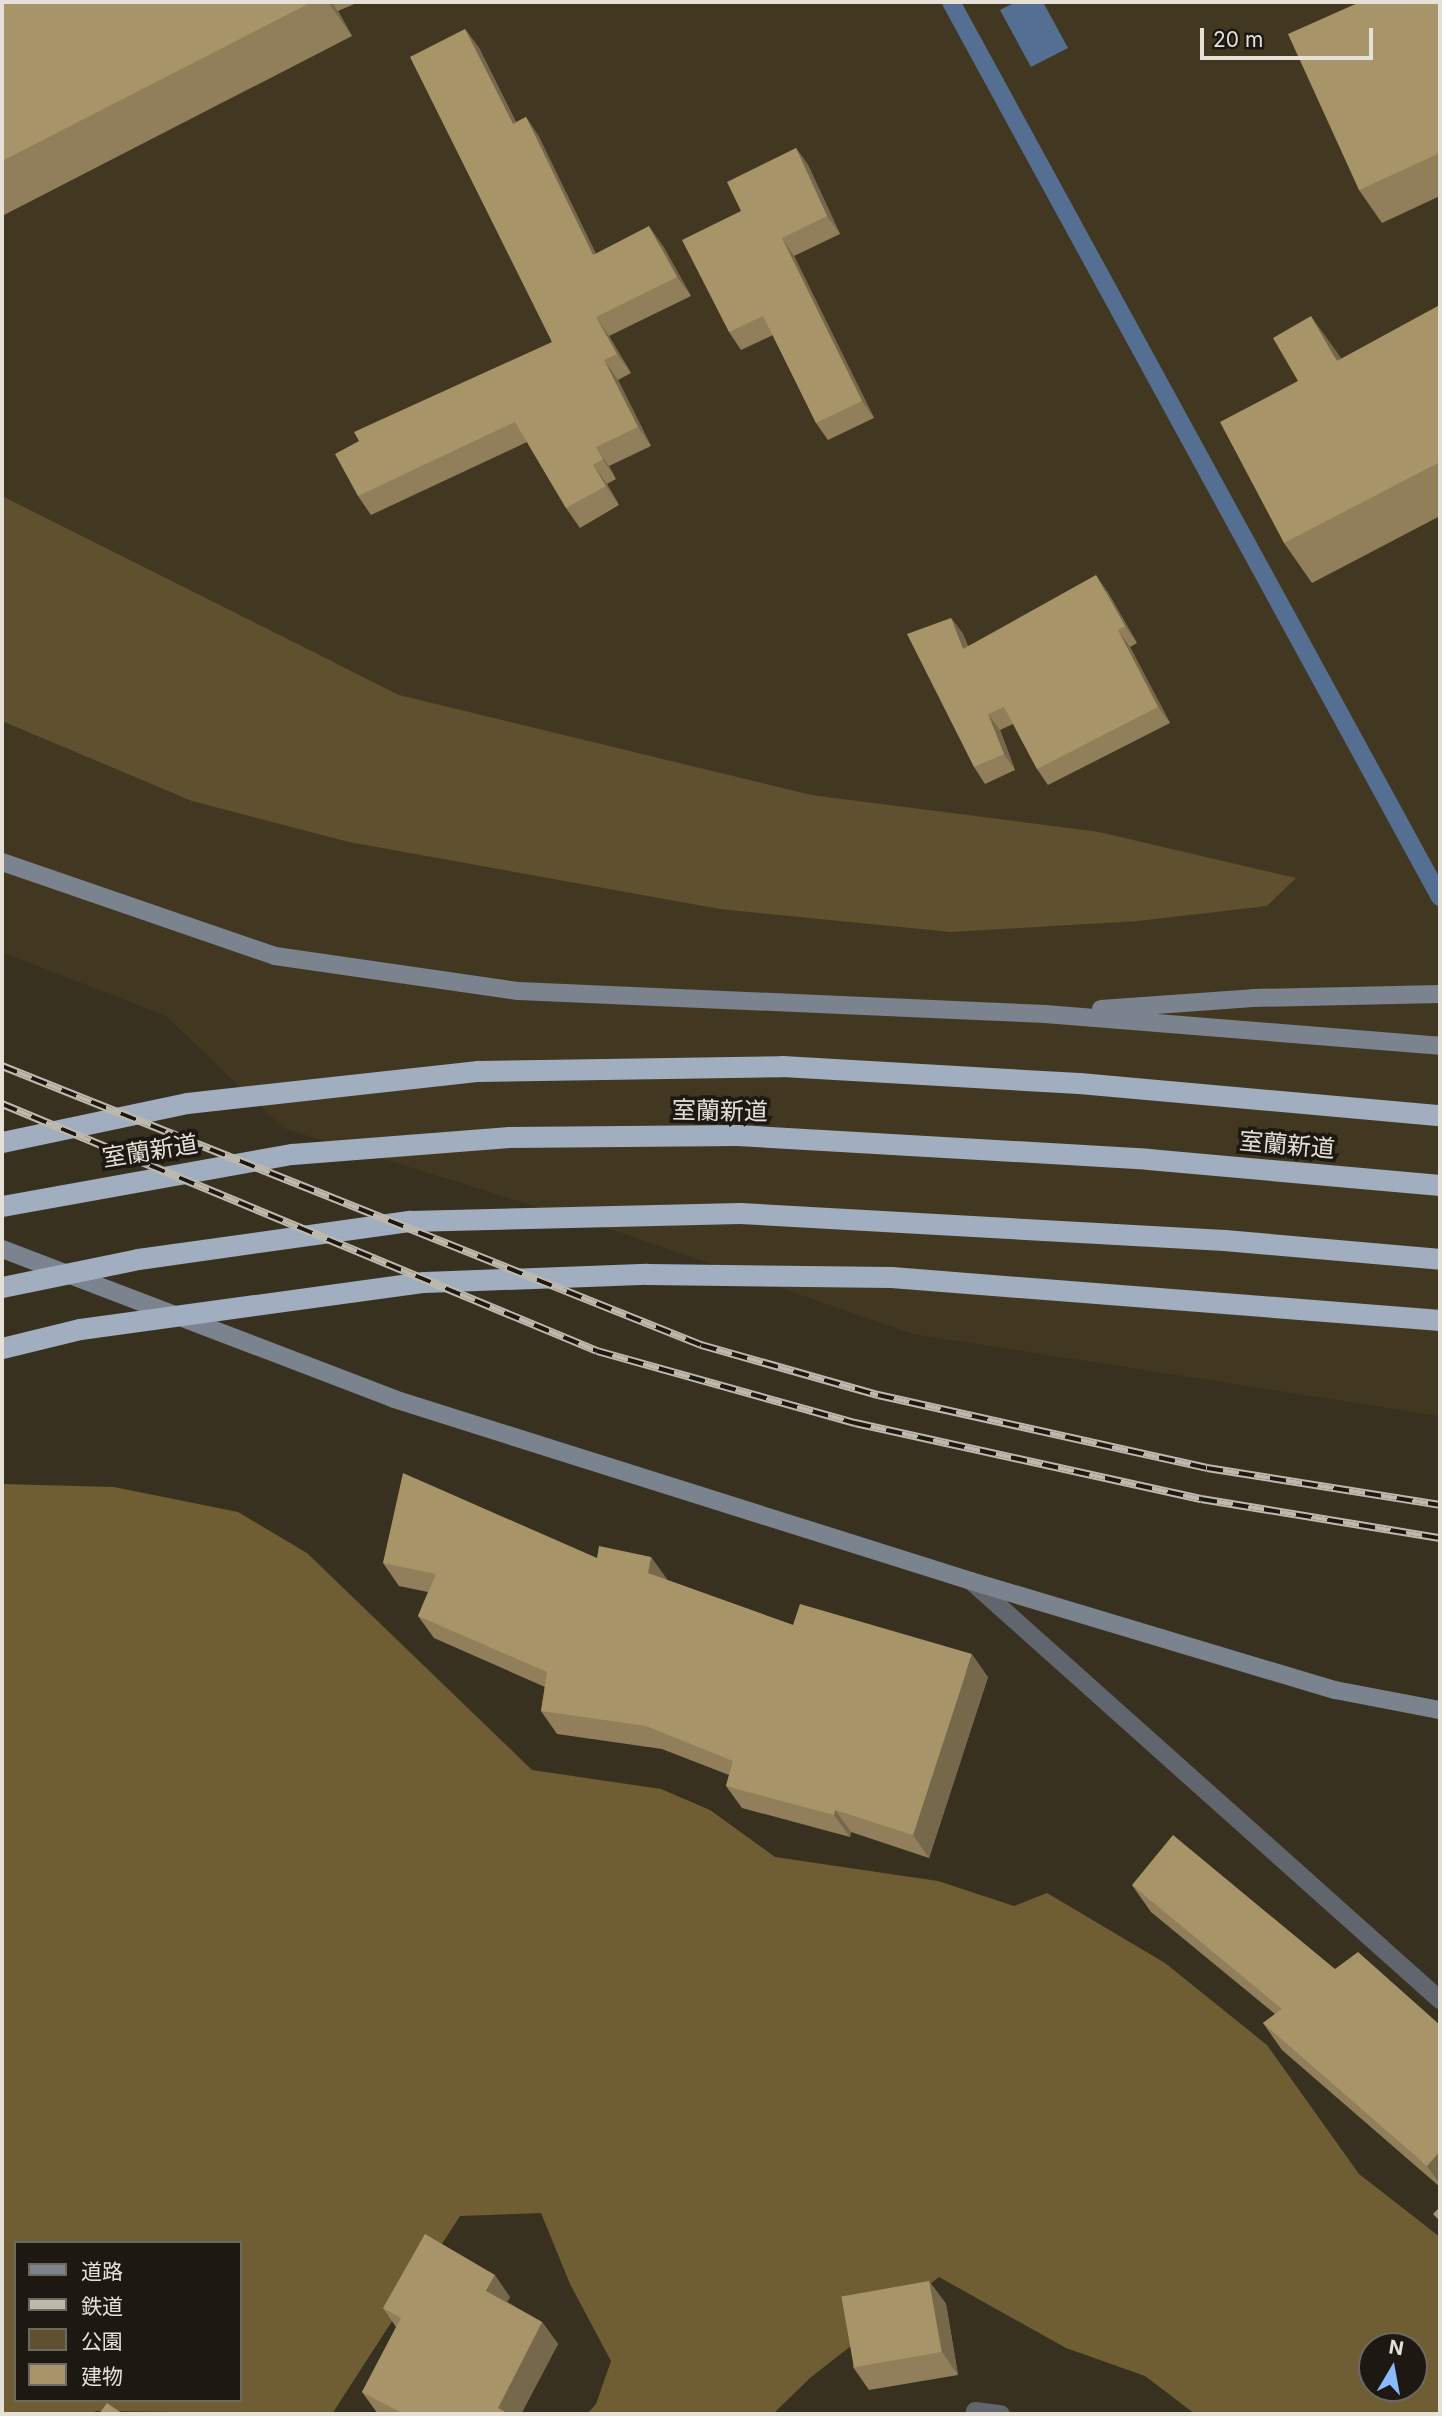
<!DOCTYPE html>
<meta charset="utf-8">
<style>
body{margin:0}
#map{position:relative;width:1442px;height:2416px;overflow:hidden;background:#383120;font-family:Inter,"Noto Sans JP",sans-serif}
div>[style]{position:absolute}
.built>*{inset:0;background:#423821}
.green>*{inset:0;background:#5f502f}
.forest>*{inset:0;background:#6f5d33}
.water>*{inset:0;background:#556f93}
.stream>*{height:18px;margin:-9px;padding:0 9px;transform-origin:9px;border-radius:9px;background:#556f93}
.street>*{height:18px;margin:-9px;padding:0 9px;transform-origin:9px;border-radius:9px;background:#61666e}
.secondary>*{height:18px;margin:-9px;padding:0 9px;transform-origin:9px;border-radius:9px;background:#7b838f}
.highway>*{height:21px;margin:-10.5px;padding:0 10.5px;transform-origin:10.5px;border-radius:10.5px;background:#a1aebf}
.rail>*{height:8px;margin-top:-4px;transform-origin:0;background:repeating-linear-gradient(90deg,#1d1912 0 16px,#beb9ad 0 32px);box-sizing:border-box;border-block:2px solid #beb9ad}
.wall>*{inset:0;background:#907f5a}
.shaded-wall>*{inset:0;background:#76684a}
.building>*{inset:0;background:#a89469;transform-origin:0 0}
span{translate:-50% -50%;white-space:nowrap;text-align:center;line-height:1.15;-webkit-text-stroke:7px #1d1912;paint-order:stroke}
.street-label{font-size:24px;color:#e5e1d7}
.frame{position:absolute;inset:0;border:4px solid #e5e1d7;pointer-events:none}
.legend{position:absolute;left:14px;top:2241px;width:228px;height:161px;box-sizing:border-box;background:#1d1912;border:2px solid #6d6961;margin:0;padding:9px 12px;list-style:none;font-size:21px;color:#e5e1d7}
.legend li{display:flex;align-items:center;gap:14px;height:35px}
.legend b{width:35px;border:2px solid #6d6961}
.north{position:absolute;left:1358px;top:2332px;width:70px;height:70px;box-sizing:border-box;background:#1d1912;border:2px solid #6d6961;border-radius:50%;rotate:10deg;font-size:19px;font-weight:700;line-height:28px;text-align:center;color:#e5e1d7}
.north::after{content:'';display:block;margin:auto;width:24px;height:32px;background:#89bafc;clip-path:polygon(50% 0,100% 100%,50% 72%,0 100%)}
.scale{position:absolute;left:1200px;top:28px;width:173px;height:32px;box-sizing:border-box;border:4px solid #e5e1d7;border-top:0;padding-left:9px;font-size:21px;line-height:24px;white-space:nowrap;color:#e5e1d7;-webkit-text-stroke:5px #1d1912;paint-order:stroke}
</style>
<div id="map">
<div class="built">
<i style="clip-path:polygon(2px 2px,1440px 2px,1440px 1416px,913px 1334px,622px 1233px,283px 1128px,166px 1016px,2px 952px)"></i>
</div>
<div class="green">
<i style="clip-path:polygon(2px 496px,399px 695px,811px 795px,1099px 832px,1296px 878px,1267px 906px,1138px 921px,951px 932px,720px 909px,349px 842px,192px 801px,2px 721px)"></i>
</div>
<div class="forest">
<i style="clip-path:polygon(evenodd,2px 1484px,114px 1487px,238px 1512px,307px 1553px,532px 1770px,661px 1789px,710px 1810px,775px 1857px,938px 1881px,1014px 1906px,1047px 1893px,1165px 1963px,1267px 2045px,1359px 2174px,1440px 2237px,1440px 2414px,1195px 2414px,1145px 2376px,1066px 2348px,939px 2277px,810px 2378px,773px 2414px,587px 2414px,596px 2404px,611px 2361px,570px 2284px,541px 2213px,460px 2216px,332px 2414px,96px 2411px,92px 2414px,2px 2414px,2px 1484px,16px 2243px,240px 2243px,240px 2400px,16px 2400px,16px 2243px,2px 1484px,1372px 2346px,1414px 2346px,1414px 2388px,1372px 2388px,1372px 2346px)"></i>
</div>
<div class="water">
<i style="clip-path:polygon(1016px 2px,1043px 2px,1068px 48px,1031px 67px,1000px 10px)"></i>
</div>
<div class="stream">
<i style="left:951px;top:2px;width:1020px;rotate:61.35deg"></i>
</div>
<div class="street">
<i style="left:971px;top:1581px;width:629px;rotate:41.78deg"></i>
<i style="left:975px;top:2411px;width:26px;rotate:7deg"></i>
</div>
<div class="secondary">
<i style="left:2px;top:862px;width:289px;rotate:19deg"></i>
<i style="left:275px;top:956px;width:246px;rotate:8.2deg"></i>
<i style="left:519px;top:991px;width:527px;rotate:2.5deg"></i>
<i style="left:1045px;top:1014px;width:396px;rotate:4.6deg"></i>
<i style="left:1101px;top:1009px;width:152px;rotate:-4.1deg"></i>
<i style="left:1253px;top:998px;width:187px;rotate:-1.2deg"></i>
<i style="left:2px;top:1249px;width:420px;rotate:20.9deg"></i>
<i style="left:394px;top:1399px;width:605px;rotate:17.51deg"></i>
<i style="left:971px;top:1581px;width:380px;rotate:16.7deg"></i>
<i style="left:1335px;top:1690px;width:107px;rotate:10.8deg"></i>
</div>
<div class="highway">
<i style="left:2px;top:1142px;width:189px;rotate:-11.9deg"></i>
<i style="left:187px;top:1103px;width:293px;rotate:-6.3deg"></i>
<i style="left:478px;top:1071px;width:304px;rotate:-0.9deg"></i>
<i style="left:782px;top:1066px;width:297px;rotate:3.3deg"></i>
<i style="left:1079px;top:1083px;width:362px;rotate:5.1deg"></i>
<i style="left:2px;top:1206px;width:295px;rotate:-10.2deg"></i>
<i style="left:292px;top:1154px;width:218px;rotate:-4.5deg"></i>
<i style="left:509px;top:1137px;width:228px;rotate:-0.5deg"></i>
<i style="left:737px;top:1135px;width:412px;rotate:3.3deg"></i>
<i style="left:1148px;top:1159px;width:293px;rotate:5.1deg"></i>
<i style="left:2px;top:1287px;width:139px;rotate:-11.6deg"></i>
<i style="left:138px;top:1259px;width:275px;rotate:-8deg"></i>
<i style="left:410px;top:1221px;width:330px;rotate:-1.4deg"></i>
<i style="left:740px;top:1213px;width:485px;rotate:3.2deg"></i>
<i style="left:1224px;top:1240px;width:217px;rotate:5deg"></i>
<i style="left:2px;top:1348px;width:80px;rotate:-13.7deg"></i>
<i style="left:80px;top:1329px;width:347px;rotate:-7.8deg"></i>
<i style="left:424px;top:1282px;width:223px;rotate:-2.1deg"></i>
<i style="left:647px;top:1274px;width:244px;rotate:0.7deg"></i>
<i style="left:891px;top:1277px;width:551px;rotate:4.48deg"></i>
</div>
<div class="rail">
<i style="left:2px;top:1066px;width:753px;rotate:21.76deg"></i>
<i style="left:701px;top:1345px;width:184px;rotate:15.8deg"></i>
<i style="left:878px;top:1395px;width:337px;rotate:12.5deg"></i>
<i style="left:1207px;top:1468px;width:236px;rotate:9deg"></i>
<i style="left:2px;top:1104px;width:644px;rotate:22.54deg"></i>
<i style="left:597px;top:1351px;width:268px;rotate:15.6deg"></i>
<i style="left:855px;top:1423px;width:354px;rotate:12.4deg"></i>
<i style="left:1201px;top:1499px;width:242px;rotate:9.3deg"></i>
</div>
<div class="wall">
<i style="clip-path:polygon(2px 2px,359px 2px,338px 11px,352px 36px,2px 216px)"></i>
<i style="clip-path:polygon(1440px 2px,1440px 196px,1382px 223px,1359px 190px)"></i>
<i style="clip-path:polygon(465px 29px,479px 48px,516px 122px,526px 117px,539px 137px,596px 254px,663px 246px,691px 296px,609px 336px,631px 373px,618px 380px,651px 446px,609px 466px,616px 479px,607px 484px,619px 505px,580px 528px,566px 508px,527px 442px,371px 515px,358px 496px,552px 342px)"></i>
<i style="clip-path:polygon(796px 148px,808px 165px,840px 234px,794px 256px,874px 418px,828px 440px,816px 423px,773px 335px,741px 350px,729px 332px,741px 211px)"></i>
<i style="clip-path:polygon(1440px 305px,1440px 516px,1312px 583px,1284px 543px,1298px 381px,1339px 355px,1341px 359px)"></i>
<i style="clip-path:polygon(1107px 591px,1137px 643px,1130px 647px,1170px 723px,1048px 785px,1037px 769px,1013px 724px,1000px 730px,1015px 770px,985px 784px,974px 767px,951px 618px,963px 634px,968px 646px)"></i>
<i style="clip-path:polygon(651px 1557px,667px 1580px,793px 1625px,988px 1677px,929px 1858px,851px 1832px,850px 1837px,742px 1808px,726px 1786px,729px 1775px,662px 1749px,557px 1734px,541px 1711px,545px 1687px,434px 1638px,418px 1616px,428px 1592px,399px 1586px,383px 1563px)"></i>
<i style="clip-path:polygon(1132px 1885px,1335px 1969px,1440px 2025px,1440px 2187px,1282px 2050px,1263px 2023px,1275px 2014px,1151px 1912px)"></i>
<i style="clip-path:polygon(929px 2281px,946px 2304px,958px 2375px,869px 2390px,853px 2367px)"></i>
<i style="clip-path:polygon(510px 2297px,507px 2302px,542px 2322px,558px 2344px,521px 2414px,378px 2414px,362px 2392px,396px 2327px,383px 2308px)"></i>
</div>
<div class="shaded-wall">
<i style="clip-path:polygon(328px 2px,332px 2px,352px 36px)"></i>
<i style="clip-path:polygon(465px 29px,479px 48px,526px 143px,513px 124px)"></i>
<i style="clip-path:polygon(526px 117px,539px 137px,606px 275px,593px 255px)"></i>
<i style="clip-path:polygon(796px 148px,808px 165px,840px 234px,827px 216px)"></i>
<i style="clip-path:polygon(649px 226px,663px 246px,691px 296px,677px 277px)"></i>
<i style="clip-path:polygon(782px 238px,794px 256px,874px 418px,862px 401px)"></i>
<i style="clip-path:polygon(1311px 316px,1339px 355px,1365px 401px,1337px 361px)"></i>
<i style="clip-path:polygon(596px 317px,609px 336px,631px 373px,617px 354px)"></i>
<i style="clip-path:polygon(604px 360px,618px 380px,651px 446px,638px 427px)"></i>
<i style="clip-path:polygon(596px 447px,609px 466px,616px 479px,603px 459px)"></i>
<i style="clip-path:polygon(593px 465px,607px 484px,619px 505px,606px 486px)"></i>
<i style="clip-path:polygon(1096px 575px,1107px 591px,1137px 643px,1125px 626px)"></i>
<i style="clip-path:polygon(951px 618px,963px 634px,975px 665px,963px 649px)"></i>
<i style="clip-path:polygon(1118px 630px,1130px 647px,1170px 723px,1158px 707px)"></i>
<i style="clip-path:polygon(988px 714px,1000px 730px,1015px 770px,1004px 754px)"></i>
<i style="clip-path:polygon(651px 1557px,667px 1579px,664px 1595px,648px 1573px)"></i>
<i style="clip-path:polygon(972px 1654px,988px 1677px,929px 1858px,913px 1835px)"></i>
<i style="clip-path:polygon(835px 1810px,851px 1832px,850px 1837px,834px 1815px)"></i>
<i style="clip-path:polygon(1440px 2151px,1440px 2184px,1427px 2166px)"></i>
<i style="clip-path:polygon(495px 2275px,510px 2297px,501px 2312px,486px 2291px)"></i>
<i style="clip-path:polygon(929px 2281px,946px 2304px,958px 2375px,942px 2352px)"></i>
<i style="clip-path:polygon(542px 2322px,558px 2344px,521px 2414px,502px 2414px,498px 2408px)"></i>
</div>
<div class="building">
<i style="clip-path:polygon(2px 2px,312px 2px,2px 161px)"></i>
<i style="clip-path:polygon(1360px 2px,1440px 2px,1440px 153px,1359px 190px,1288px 34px)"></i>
<i style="clip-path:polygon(465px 29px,513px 124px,526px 117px,593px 255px,649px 226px,677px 277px,596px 317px,617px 354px,604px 360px,638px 427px,596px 447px,603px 459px,593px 465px,606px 486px,566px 508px,515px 422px,358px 496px,335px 454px,359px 441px,354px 432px,552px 342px,410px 57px)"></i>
<i style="clip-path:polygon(796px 148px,827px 216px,782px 238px,862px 401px,816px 423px,763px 316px,729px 332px,682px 240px,741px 211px,727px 182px)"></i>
<i style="clip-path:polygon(1440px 305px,1440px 462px,1284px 543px,1220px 422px,1298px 381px,1273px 338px,1311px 316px,1337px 361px)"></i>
<i style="clip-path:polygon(1096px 575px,1125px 626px,1118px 630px,1158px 707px,1037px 769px,1004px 707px,988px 714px,1004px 754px,974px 767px,907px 634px,951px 618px,963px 649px)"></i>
<i style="clip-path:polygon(403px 1473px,597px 1558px,599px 1546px,651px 1557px,648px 1573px,793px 1625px,800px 1604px,972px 1654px,913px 1835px,835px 1810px,834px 1815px,726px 1786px,733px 1761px,646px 1726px,541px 1711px,547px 1672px,418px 1616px,436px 1574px,383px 1563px)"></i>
<i style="clip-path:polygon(1173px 1835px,1335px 1969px,1358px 1952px,1440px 2025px,1440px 2151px,1427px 2166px,1263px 2023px,1282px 2009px,1132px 1885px)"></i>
<i style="clip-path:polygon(1440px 2207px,1440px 2221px,1433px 2214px)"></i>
<i style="clip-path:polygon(425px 2234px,495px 2275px,486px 2291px,542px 2322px,498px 2408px,509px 2414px,404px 2414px,362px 2392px,401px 2318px,383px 2308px)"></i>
<i style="left:929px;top:2281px;width:72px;height:89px;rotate:80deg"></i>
<i style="clip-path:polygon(107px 2403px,123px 2414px,99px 2414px)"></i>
</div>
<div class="street-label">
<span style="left:720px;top:1111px;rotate:1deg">室蘭新道</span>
<span style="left:1287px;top:1145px;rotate:5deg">室蘭新道</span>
<span style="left:150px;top:1151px;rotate:-9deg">室蘭新道</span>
</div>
<div class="frame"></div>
<ul class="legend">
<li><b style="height:9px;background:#7b838f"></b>道路</li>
<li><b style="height:9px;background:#beb9ad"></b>鉄道</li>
<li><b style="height:19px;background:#5f502f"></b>公園</li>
<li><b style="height:19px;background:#a89469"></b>建物</li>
</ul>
<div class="north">N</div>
<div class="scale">20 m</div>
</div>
